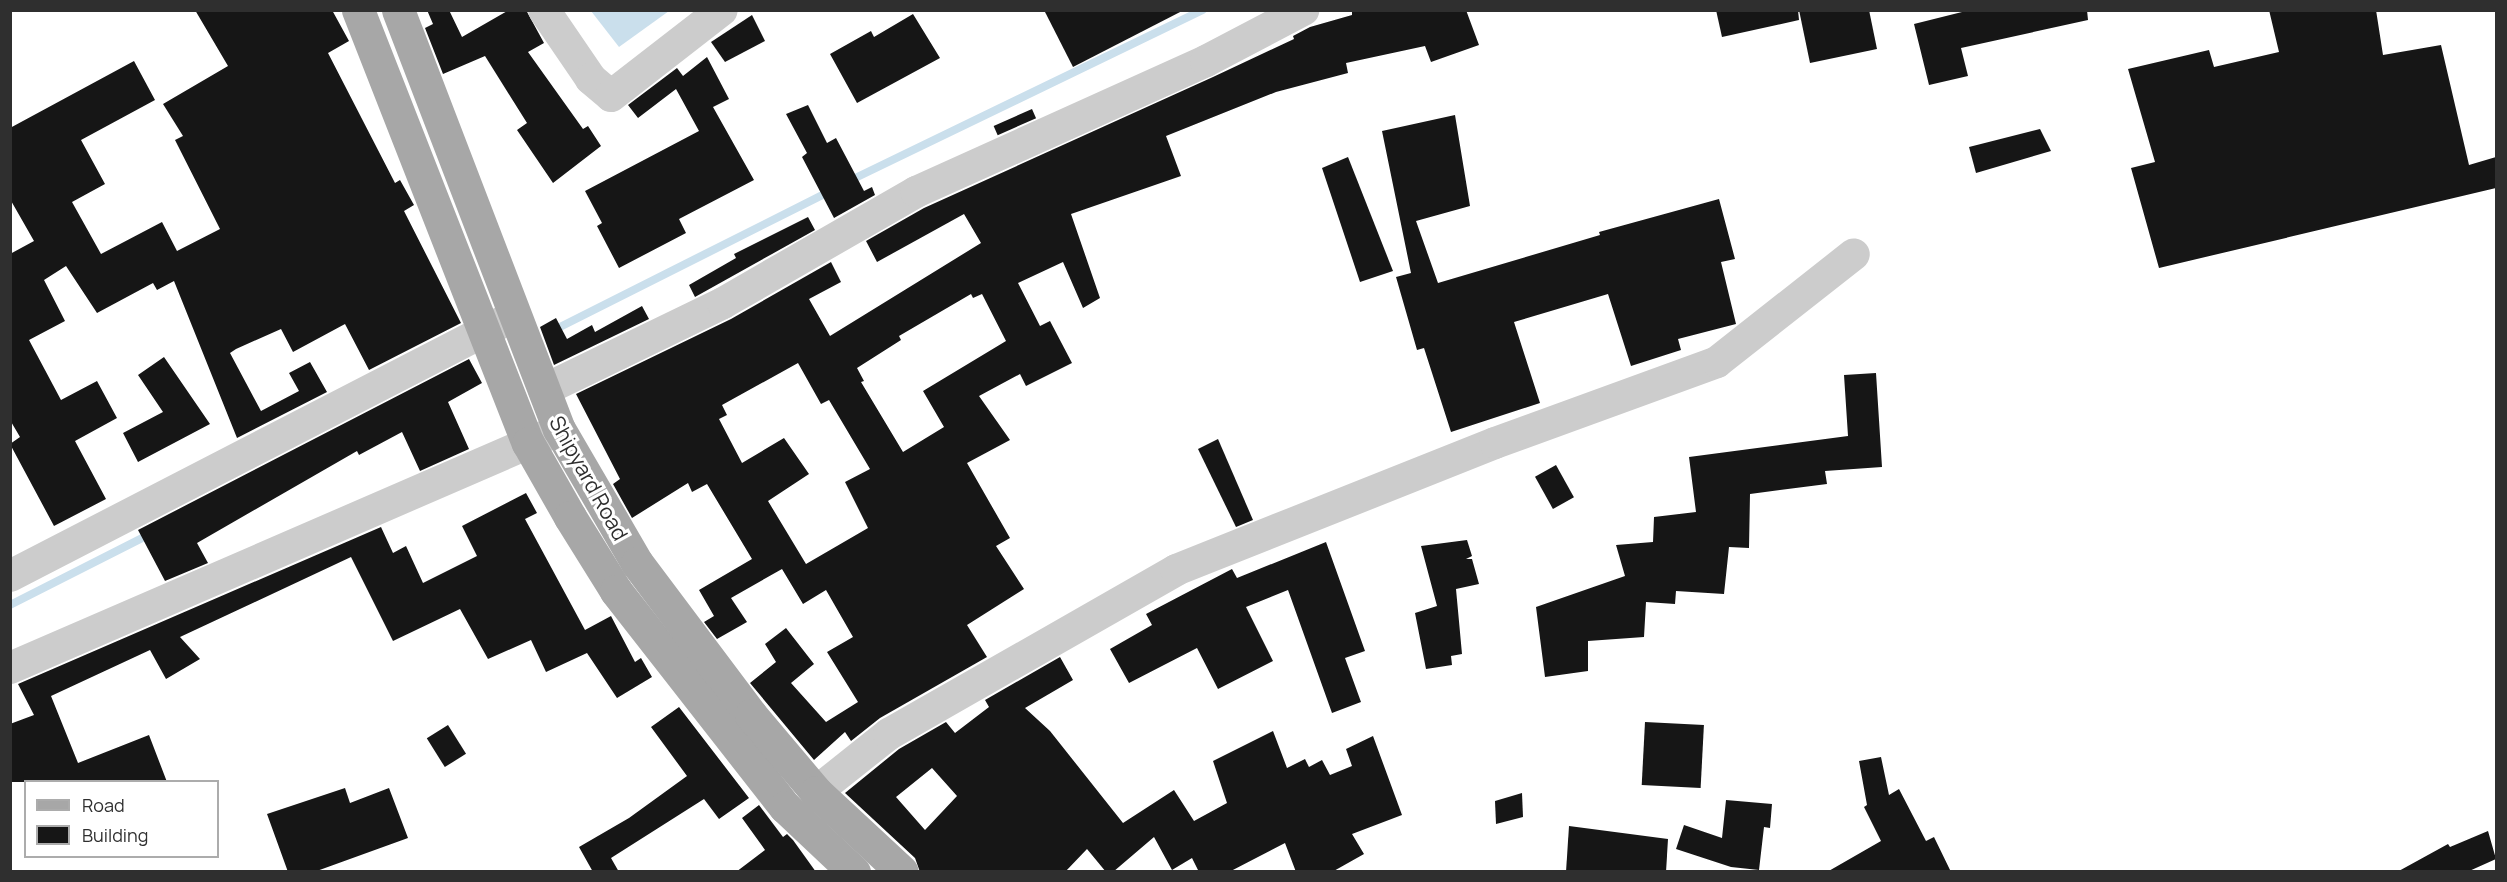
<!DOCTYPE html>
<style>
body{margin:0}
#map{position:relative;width:2507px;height:882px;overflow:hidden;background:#fff;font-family:Manrope,sans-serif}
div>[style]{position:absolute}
.water>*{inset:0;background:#cadfec}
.stream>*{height:8px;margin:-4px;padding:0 4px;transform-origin:4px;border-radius:4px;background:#cadfec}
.building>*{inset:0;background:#161616;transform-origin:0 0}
.minor>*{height:32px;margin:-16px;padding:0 16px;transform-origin:16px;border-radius:16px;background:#ccc}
.major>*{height:33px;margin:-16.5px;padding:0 16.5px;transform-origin:16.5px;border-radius:16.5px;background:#a7a7a7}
span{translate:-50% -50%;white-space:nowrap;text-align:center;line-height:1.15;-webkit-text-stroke:6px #fff;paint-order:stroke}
.street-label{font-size:21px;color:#2f2f2f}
.frame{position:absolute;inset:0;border:12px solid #2f2f2f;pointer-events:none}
.legend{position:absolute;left:24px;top:780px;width:195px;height:78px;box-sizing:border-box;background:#fff;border:2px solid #acacac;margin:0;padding:8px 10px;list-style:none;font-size:18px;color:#2f2f2f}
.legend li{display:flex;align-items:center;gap:12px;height:30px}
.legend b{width:30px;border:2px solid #acacac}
</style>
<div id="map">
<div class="water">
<i style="clip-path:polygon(591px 11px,669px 11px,619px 47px)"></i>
</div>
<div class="stream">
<i style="left:849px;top:181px;width:393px;rotate:-25.8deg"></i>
<i style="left:552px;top:331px;width:313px;rotate:-26.7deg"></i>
<i style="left:10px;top:605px;width:159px;rotate:-26.9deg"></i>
</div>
<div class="building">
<i style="clip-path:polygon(195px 10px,332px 10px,349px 41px,328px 53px,395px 183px,400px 180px,414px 205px,404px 211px,461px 323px,369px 370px,345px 324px,293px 352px,281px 329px,236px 349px,230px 353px,261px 411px,299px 391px,289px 373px,310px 362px,327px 392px,237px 438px,174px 281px,157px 290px,153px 283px,97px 313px,66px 266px,44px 280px,65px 321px,29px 340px,61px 400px,97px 381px,117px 418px,75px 441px,106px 499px,54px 526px,10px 444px,20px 437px,10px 420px,10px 254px,34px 241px,10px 199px,10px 128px,134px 61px,155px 100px,81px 140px,105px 184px,72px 202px,101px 254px,162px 222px,177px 251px,220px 229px,175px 140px,183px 136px,163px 104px,228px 66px)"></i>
<i style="clip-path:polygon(427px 10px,449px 10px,462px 37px,509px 10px,526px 10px,544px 43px,528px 52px,583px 129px,588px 126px,601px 146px,553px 183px,517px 130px,527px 123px,485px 56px,443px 74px,425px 28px,433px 24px)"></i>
<i style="clip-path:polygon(1044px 10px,1184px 10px,1073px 67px)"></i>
<i style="clip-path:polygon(evenodd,1352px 10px,1466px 10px,1479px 45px,1431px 62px,1425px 46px,1346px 63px,1348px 73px,1276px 92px,1166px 136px,1181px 176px,1071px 214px,1100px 298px,1083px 308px,1063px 262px,1018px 283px,1040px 326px,1050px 321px,1072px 363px,1026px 386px,1020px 374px,979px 396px,1010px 440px,967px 463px,1010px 538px,996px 546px,1024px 589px,967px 625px,987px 657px,880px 718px,851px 741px,845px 732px,814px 760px,750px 683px,776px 662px,765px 644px,786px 628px,814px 664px,791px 683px,826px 722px,858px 702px,827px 652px,853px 637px,826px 590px,803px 604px,782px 569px,731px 598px,747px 622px,717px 639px,704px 622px,714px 616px,699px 590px,752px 559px,707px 484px,692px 492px,688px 483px,632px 518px,613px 484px,620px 479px,576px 394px,731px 319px,831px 262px,841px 282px,809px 299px,830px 336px,981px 243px,964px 214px,877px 262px,866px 241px,924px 208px,1213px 77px,1294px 39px,1293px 36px,1310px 27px,1352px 15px,1352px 10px,971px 294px,973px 298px,982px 294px,1006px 341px,923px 391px,944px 427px,903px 452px,861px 382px,864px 381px,857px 368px,901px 340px,899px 336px,971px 294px,1352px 10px,798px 363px,821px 404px,829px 400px,870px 469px,845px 482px,868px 528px,806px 564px,768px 501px,809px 474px,784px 438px,742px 463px,719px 419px,727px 415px,722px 405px,798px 363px)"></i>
<i style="clip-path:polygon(1716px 10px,1798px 10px,1799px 20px,1722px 37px)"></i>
<i style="clip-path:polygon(1799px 10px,1869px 10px,1877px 49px,1810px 63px)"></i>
<i style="clip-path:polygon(1970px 10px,2087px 10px,2088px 20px,1961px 48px,1968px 76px,1929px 85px,1914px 24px)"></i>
<i style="clip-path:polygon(2269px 10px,2376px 10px,2383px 55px,2441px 45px,2469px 165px,2496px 157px,2496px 188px,2159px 268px,2131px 168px,2155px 162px,2128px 69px,2209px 50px,2214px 67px,2279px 52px)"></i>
<i style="clip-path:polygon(913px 14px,940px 58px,857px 103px,830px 54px,871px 31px,874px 37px)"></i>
<i style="clip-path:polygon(752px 15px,765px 41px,725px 62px,711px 42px)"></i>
<i style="clip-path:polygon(707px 57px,729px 99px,713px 107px,754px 180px,679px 219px,686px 233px,619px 268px,597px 226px,602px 223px,585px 191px,699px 131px,676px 89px,638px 118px,628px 105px,677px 68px,683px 76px)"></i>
<i style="clip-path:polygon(808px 105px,827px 143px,836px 138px,864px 191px,872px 187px,875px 195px,834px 218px,802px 157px,807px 153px,786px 114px)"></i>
<i style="left:1032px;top:109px;width:10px;height:42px;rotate:66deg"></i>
<i style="clip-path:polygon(1455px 115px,1470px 206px,1416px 221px,1438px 283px,1600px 235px,1599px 232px,1719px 199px,1735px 259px,1721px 262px,1736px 324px,1678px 339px,1681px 350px,1631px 366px,1608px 294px,1514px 322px,1540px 403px,1451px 432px,1424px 348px,1417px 350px,1396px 277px,1411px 273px,1382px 131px)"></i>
<i style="clip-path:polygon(2040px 129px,2051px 151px,1976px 173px,1969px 147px)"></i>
<i style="clip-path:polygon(1348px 157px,1393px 271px,1360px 282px,1322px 168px)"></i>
<i style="clip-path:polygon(808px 217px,815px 230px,695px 297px,689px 285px,736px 258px,734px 254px)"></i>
<i style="clip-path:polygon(642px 306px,649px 319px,554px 365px,540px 327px,556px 318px,567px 339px,592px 325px,595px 332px)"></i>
<i style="clip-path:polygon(164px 357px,210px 424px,138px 462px,123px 433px,163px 412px,138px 375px)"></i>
<i style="clip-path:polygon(469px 359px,482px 383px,448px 402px,469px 449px,420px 471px,402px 432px,359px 455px,357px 451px,197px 543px,208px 563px,165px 581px,138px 530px)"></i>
<i style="clip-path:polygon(1876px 373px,1882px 467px,1825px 471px,1827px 484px,1750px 494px,1749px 548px,1729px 547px,1724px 594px,1676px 591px,1675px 604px,1646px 602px,1644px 637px,1588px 641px,1588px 671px,1545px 677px,1536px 607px,1625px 576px,1616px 545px,1653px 542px,1654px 517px,1696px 512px,1689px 457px,1848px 436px,1844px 375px)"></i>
<i style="clip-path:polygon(1218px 439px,1253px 520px,1236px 527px,1198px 449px)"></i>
<i style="left:1556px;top:465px;width:37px;height:24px;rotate:61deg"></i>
<i style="clip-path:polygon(526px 493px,537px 513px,525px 519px,585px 630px,611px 616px,635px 662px,641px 658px,652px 677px,617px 698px,587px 653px,546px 672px,531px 640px,488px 659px,460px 609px,393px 641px,351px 557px,180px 637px,200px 659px,166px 679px,150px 650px,51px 696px,78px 763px,149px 735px,167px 782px,10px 782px,10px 724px,34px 715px,18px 684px,381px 527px,393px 553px,406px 546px,423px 583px,477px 556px,462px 526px)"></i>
<i style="clip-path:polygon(1467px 540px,1472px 556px,1466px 559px,1472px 559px,1479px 584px,1456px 589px,1462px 654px,1451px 656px,1452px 665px,1426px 669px,1415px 613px,1437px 606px,1421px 546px)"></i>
<i style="clip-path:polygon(1326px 542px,1365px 651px,1345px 658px,1361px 702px,1332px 713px,1288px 590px,1246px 607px,1273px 661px,1218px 689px,1197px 648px,1129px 683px,1110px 649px,1152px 625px,1146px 614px,1232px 569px,1237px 578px)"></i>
<i style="clip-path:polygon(evenodd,1060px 657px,1073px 680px,1025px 708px,1050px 731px,1123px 823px,1174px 790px,1194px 821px,1227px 803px,1213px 761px,1273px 731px,1287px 768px,1305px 759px,1309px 767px,1322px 760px,1330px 775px,1352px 766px,1346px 749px,1373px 736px,1402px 815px,1352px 834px,1364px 854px,1332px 872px,1296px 872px,1285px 843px,1229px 872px,1199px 872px,1192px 858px,1172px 870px,1154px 837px,1113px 872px,1106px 872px,1087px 849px,1065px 872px,920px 872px,915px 858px,845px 793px,899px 749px,946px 722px,955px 733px,989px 707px,985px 700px,1060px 657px,932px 768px,957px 796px,925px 830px,896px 797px,932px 768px)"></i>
<i style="clip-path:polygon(679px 707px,749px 798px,719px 819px,704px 799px,611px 858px,619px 872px,593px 872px,579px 847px,629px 818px,687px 776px,651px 727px)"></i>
<i style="left:1645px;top:722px;width:59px;height:63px;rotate:3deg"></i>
<i style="left:448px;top:725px;width:34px;height:25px;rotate:58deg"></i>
<i style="clip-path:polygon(1881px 757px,1889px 795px,1899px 789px,1926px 841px,1934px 837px,1951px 872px,1827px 872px,1881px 841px,1864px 807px,1867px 805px,1859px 761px)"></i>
<i style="clip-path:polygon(345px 788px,350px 803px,389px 788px,408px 838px,314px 872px,288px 872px,267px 814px)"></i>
<i style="clip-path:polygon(1522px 793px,1523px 817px,1496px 824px,1495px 801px)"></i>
<i style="clip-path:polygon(1726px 800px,1772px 804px,1770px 828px,1764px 827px,1759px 870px,1731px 867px,1676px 849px,1684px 825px,1722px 838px)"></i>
<i style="clip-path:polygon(759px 805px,783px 837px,787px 834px,793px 840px,816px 872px,736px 872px,765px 850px,742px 818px)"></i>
<i style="clip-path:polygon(1569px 826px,1668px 839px,1666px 872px,1566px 872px)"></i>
<i style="clip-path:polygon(2488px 831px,2496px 859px,2467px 872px,2397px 872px,2448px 844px,2450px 847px)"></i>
</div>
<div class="minor">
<i style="left:544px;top:10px;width:83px;rotate:55.7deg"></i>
<i style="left:591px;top:79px;width:26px;rotate:40deg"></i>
<i style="left:611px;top:96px;width:140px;rotate:-37.8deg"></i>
<i style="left:544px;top:390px;width:199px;rotate:-25.9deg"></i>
<i style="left:723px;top:303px;width:223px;rotate:-29.9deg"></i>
<i style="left:916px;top:192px;width:318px;rotate:-24.3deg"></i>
<i style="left:1206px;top:61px;width:110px;rotate:-27.7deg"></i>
<i style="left:10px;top:576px;width:560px;rotate:-27.3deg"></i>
<i style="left:10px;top:668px;width:591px;rotate:-23.44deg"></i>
<i style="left:816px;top:792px;width:93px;rotate:-38.5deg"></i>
<i style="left:889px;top:734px;width:331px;rotate:-29.7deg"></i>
<i style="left:1176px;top:570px;width:343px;rotate:-21.7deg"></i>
<i style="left:1495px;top:443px;width:236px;rotate:-20deg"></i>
<i style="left:1717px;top:362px;width:174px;rotate:-38.2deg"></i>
</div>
<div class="major">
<i style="left:358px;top:10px;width:465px;rotate:68.6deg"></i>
<i style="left:528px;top:443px;width:85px;rotate:60.4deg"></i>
<i style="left:570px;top:517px;width:87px;rotate:58.1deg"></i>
<i style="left:616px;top:591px;width:274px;rotate:52deg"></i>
<i style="left:785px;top:807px;width:95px;rotate:43.3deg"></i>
<i style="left:398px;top:10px;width:449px;rotate:69deg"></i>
<i style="left:559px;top:429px;width:155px;rotate:59.8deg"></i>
<i style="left:637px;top:563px;width:190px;rotate:53.1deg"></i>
<i style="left:751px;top:715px;width:101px;rotate:49.8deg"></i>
<i style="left:816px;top:792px;width:117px;rotate:42.9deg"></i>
</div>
<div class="street-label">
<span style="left:589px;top:478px;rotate:61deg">Shipyard Road</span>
</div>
<div class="frame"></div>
<ul class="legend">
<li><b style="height:8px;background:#a7a7a7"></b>Road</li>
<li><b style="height:16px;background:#161616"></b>Building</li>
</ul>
</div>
